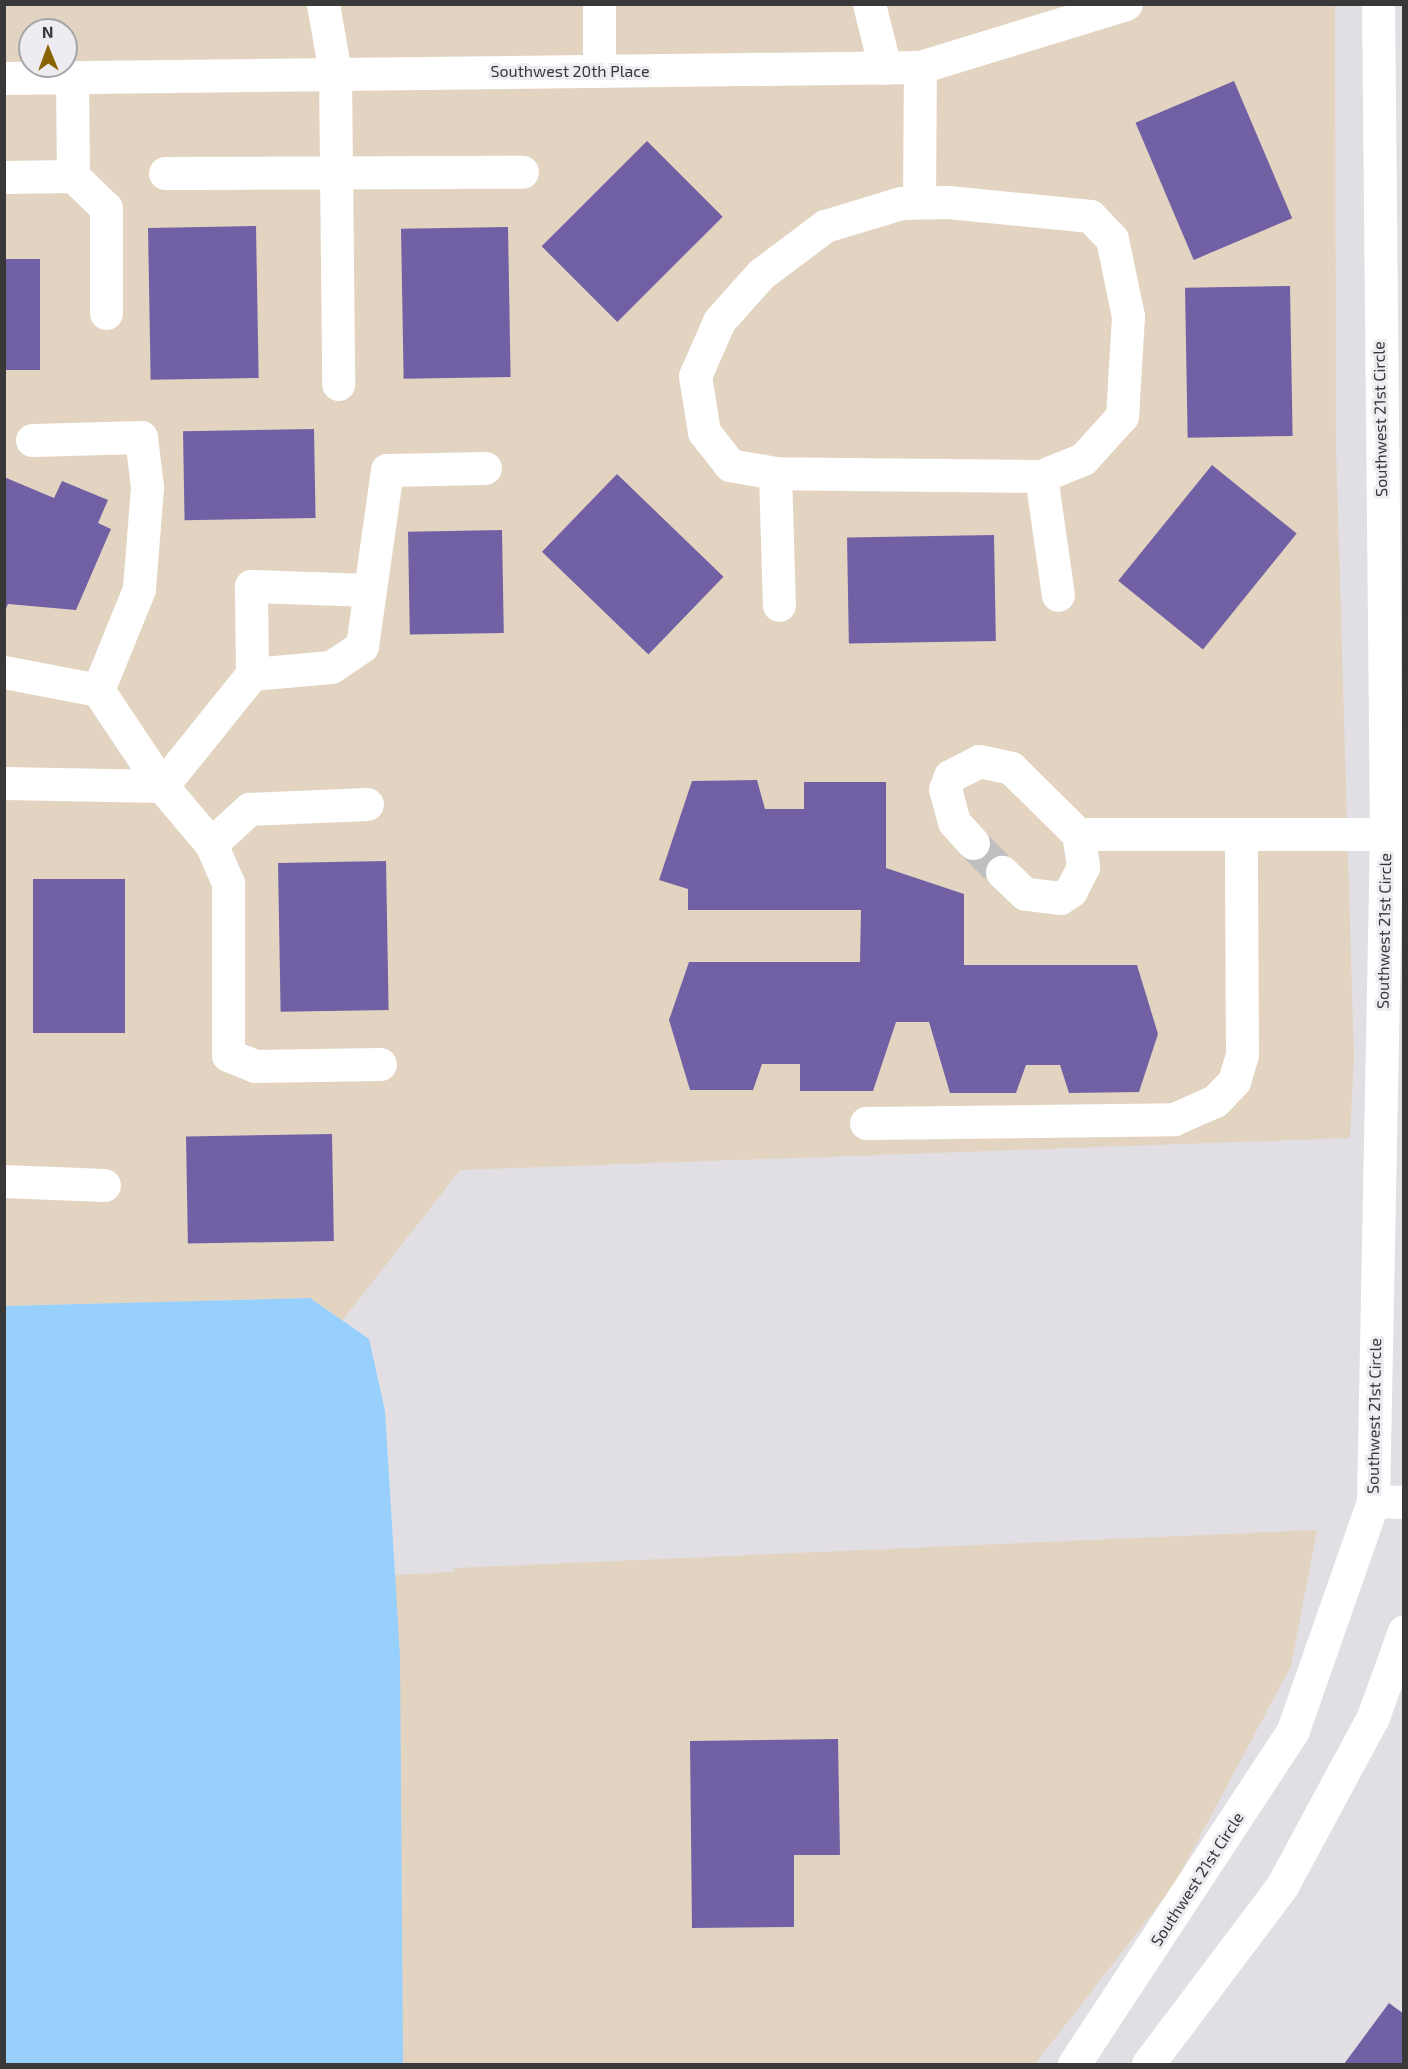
<!DOCTYPE html>
<style>
body{margin:0}
#map{position:relative;width:1408px;height:2069px;overflow:hidden;background:#e1dfe3;font-family:"Exo 2",sans-serif}
div>[style]{position:absolute}
.commercial>*{inset:0;background:#e2d4c1}
.water>*{inset:0;background:#97d0fc}
.building>*{inset:0;background:#7260a5;transform-origin:0 0}
.minor-tunnel>*{height:33px;margin-top:-16.5px;transform-origin:0;background:repeating-linear-gradient(90deg,#bfbec1 0 33px,transparent 0 49px)}
.minor>*{height:33px;margin:-16.5px;padding:0 16.5px;transform-origin:16.5px;border-radius:16.5px;background:#fff}
span{translate:-50% -50%;white-space:nowrap;text-align:center;line-height:1.15;-webkit-text-stroke:6px #eeecf1;paint-order:stroke}
.street-label{font-size:16px;color:#383839}
.frame{position:absolute;inset:0;border:6px solid #383839;pointer-events:none}
.north{position:absolute;left:18px;top:18px;width:60px;height:60px;box-sizing:border-box;background:#eeecf1;border:2px solid #a5a4a7;border-radius:50%;rotate:359deg;font-size:16px;font-weight:700;line-height:24px;text-align:center;color:#383839}
.north::after{content:'';display:block;margin:auto;width:21px;height:27px;background:#8a6402;clip-path:polygon(50% 0,100% 100%,50% 72%,0 100%)}
</style>
<div id="map">
<div class="commercial">
<i style="clip-path:polygon(evenodd,4px 5px,1335px 5px,1336px 446px,1354px 1058px,1350px 1138px,460px 1170px,342px 1321px,310px 1298px,5px 1306px,4px 5px,30px 30px,66px 30px,66px 66px,30px 66px,30px 30px)"></i>
<i style="clip-path:polygon(1317px 1530px,1291px 1666px,1174px 1885px,1035px 2064px,403px 2064px,395px 1575px,454px 1572px,455px 1568px)"></i>
</div>
<div class="water">
<i style="clip-path:polygon(310px 1298px,369px 1339px,385px 1411px,400px 1656px,403px 2064px,5px 2064px,5px 1306px)"></i>
</div>
<div class="building">
<i style="left:1234px;top:81px;width:149px;height:107px;rotate:67deg"></i>
<i style="left:647px;top:141px;width:107px;height:149px;rotate:45deg"></i>
<i style="left:256px;top:226px;width:152px;height:108px;rotate:89deg"></i>
<i style="left:508px;top:227px;width:150px;height:107px;rotate:89deg"></i>
<i style="left:4px;top:259px;width:36px;height:111px"></i>
<i style="left:1290px;top:286px;width:150px;height:105px;rotate:89deg"></i>
<i style="left:314px;top:429px;width:89px;height:131px;rotate:89deg"></i>
<i style="left:1212px;top:465px;width:109px;height:149px;rotate:39deg"></i>
<i style="left:617px;top:474px;width:148px;height:108px;rotate:44deg"></i>
<i style="clip-path:polygon(4px 477px,54px 498px,62px 481px,108px 500px,98px 523px,111px 529px,76px 610px,8px 604px,4px 613px)"></i>
<i style="left:502px;top:530px;width:103px;height:94px;rotate:89deg"></i>
<i style="left:994px;top:535px;width:106px;height:147px;rotate:89deg"></i>
<i style="clip-path:polygon(757px 780px,765px 809px,804px 809px,804px 782px,886px 782px,886px 868px,964px 894px,964px 965px,1137px 965px,1158px 1034px,1139px 1092px,1069px 1093px,1060px 1065px,1026px 1065px,1016px 1093px,950px 1093px,929px 1022px,896px 1022px,873px 1091px,800px 1091px,800px 1064px,762px 1064px,753px 1090px,690px 1090px,669px 1020px,689px 962px,860px 962px,861px 910px,688px 910px,688px 889px,659px 880px,692px 781px)"></i>
<i style="left:386px;top:861px;width:149px;height:108px;rotate:89deg"></i>
<i style="left:33px;top:879px;width:92px;height:154px"></i>
<i style="left:332px;top:1134px;width:107px;height:146px;rotate:89deg"></i>
<i style="clip-path:polygon(838px 1739px,840px 1855px,794px 1855px,794px 1927px,692px 1928px,690px 1741px)"></i>
<i style="clip-path:polygon(1389px 2003px,1404px 2014px,1404px 2064px,1344px 2064px)"></i>
</div>
<div class="minor-tunnel">
<i style="left:973px;top:843px;width:41px;rotate:45deg"></i>
</div>
<div class="minor">
<i style="left:323px;top:4px;width:70px;rotate:80.1deg"></i>
<i style="left:335px;top:73px;width:311px;rotate:89.4deg"></i>
<i style="left:599px;top:4px;width:67px;rotate:90deg"></i>
<i style="left:869px;top:4px;width:66px;rotate:76deg"></i>
<i style="left:4px;top:78px;width:916px;rotate:-0.69deg"></i>
<i style="left:920px;top:67px;width:215px;rotate:-17deg"></i>
<i style="left:165px;top:173px;width:357px;rotate:-0.2deg"></i>
<i style="left:73px;top:176px;width:46px;rotate:44.1deg"></i>
<i style="left:106px;top:208px;width:105px;rotate:90deg"></i>
<i style="left:4px;top:177px;width:69px;rotate:-0.8deg"></i>
<i style="left:73px;top:176px;width:99px;rotate:-90.6deg"></i>
<i style="left:919px;top:201px;width:134px;rotate:-89.6deg"></i>
<i style="left:948px;top:202px;width:143px;rotate:5.6deg"></i>
<i style="left:1090px;top:216px;width:32px;rotate:46deg"></i>
<i style="left:1112px;top:239px;width:79px;rotate:78.3deg"></i>
<i style="left:1128px;top:316px;width:100px;rotate:93.4deg"></i>
<i style="left:1122px;top:416px;width:58px;rotate:132.2deg"></i>
<i style="left:1083px;top:459px;width:45px;rotate:158deg"></i>
<i style="left:1041px;top:476px;width:266px;rotate:-179.4deg"></i>
<i style="left:775px;top:473px;width:46px;rotate:-169.9deg"></i>
<i style="left:730px;top:465px;width:42px;rotate:-128.2deg"></i>
<i style="left:704px;top:432px;width:57px;rotate:-99.1deg"></i>
<i style="left:695px;top:376px;width:60px;rotate:-66.4deg"></i>
<i style="left:719px;top:321px;width:63px;rotate:-48.2deg"></i>
<i style="left:761px;top:274px;width:80px;rotate:-36.9deg"></i>
<i style="left:825px;top:226px;width:79px;rotate:-16.8deg"></i>
<i style="left:901px;top:203px;width:47px;rotate:-1.2deg"></i>
<i style="left:32px;top:440px;width:109px;rotate:-1.6deg"></i>
<i style="left:141px;top:437px;width:50px;rotate:83.2deg"></i>
<i style="left:147px;top:487px;width:102px;rotate:94.5deg"></i>
<i style="left:139px;top:589px;width:109px;rotate:112.1deg"></i>
<i style="left:775px;top:473px;width:132px;rotate:88.3deg"></i>
<i style="left:1041px;top:476px;width:120px;rotate:81.9deg"></i>
<i style="left:4px;top:672px;width:96px;rotate:10.8deg"></i>
<i style="left:98px;top:690px;width:115px;rotate:56.3deg"></i>
<i style="left:162px;top:786px;width:76px;rotate:49.8deg"></i>
<i style="left:211px;top:844px;width:43px;rotate:66.4deg"></i>
<i style="left:228px;top:883px;width:172px;rotate:90deg"></i>
<i style="left:228px;top:1055px;width:29px;rotate:22deg"></i>
<i style="left:255px;top:1066px;width:125px;rotate:-0.9deg"></i>
<i style="left:252px;top:674px;width:88px;rotate:-90.7deg"></i>
<i style="left:251px;top:586px;width:118px;rotate:1.9deg"></i>
<i style="left:4px;top:783px;width:158px;rotate:1.1deg"></i>
<i style="left:162px;top:786px;width:144px;rotate:-51.2deg"></i>
<i style="left:252px;top:674px;width:79px;rotate:-5.1deg"></i>
<i style="left:331px;top:667px;width:37px;rotate:-34deg"></i>
<i style="left:362px;top:646px;width:178px;rotate:-81.9deg"></i>
<i style="left:387px;top:470px;width:98px;rotate:-1.2deg"></i>
<i style="left:1078px;top:834px;width:326px"></i>
<i style="left:973px;top:843px;width:28px;rotate:-132deg"></i>
<i style="left:954px;top:822px;width:34px;rotate:-105deg"></i>
<i style="left:945px;top:789px;width:14px;rotate:-69deg"></i>
<i style="left:950px;top:776px;width:33px;rotate:-27deg"></i>
<i style="left:979px;top:761px;width:33px;rotate:12deg"></i>
<i style="left:1011px;top:768px;width:94px;rotate:44.6deg"></i>
<i style="left:1078px;top:834px;width:33px;rotate:81deg"></i>
<i style="left:1083px;top:867px;width:27px;rotate:117deg"></i>
<i style="left:1071px;top:891px;width:13px;rotate:148deg"></i>
<i style="left:1060px;top:898px;width:35px;rotate:-173deg"></i>
<i style="left:1025px;top:894px;width:32px;rotate:-136deg"></i>
<i style="left:211px;top:844px;width:52px;rotate:-42.6deg"></i>
<i style="left:249px;top:809px;width:118px;rotate:-2.4deg"></i>
<i style="left:866px;top:1123px;width:308px;rotate:-0.7deg"></i>
<i style="left:1174px;top:1119px;width:45px;rotate:-23.7deg"></i>
<i style="left:1215px;top:1101px;width:28px;rotate:-46deg"></i>
<i style="left:1234px;top:1081px;width:27px;rotate:-73deg"></i>
<i style="left:1242px;top:1055px;width:221px;rotate:-90.3deg"></i>
<i style="left:4px;top:1181px;width:100px;rotate:2.3deg"></i>
<i style="left:1373px;top:1501px;width:31px;rotate:2deg"></i>
<i style="left:1074px;top:2064px;width:399px;rotate:-56.7deg"></i>
<i style="left:1293px;top:1730px;width:243px;rotate:-70.7deg"></i>
<i style="left:1373px;top:1501px;width:667px;rotate:-88.88deg"></i>
<i style="left:1386px;top:834px;width:830px;rotate:-90.55deg"></i>
<i style="left:1148px;top:2064px;width:223px;rotate:-53deg"></i>
<i style="left:1282px;top:1886px;width:192px;rotate:-61.7deg"></i>
<i style="left:1373px;top:1717px;width:91px;rotate:-70.2deg"></i>
</div>
<div class="street-label">
<span style="left:570px;top:71px">Southwest 20th Place</span>
<span style="left:1380px;top:419px;rotate:-91deg">Southwest 21st Circle</span>
<span style="left:1384px;top:931px;rotate:-89deg">Southwest 21st Circle</span>
<span style="left:1374px;top:1416px;rotate:-89deg">Southwest 21st Circle</span>
<span style="left:1197px;top:1879px;rotate:-57deg">Southwest 21st Circle</span>
</div>
<div class="frame"></div>
<div class="north">N</div>
</div>
